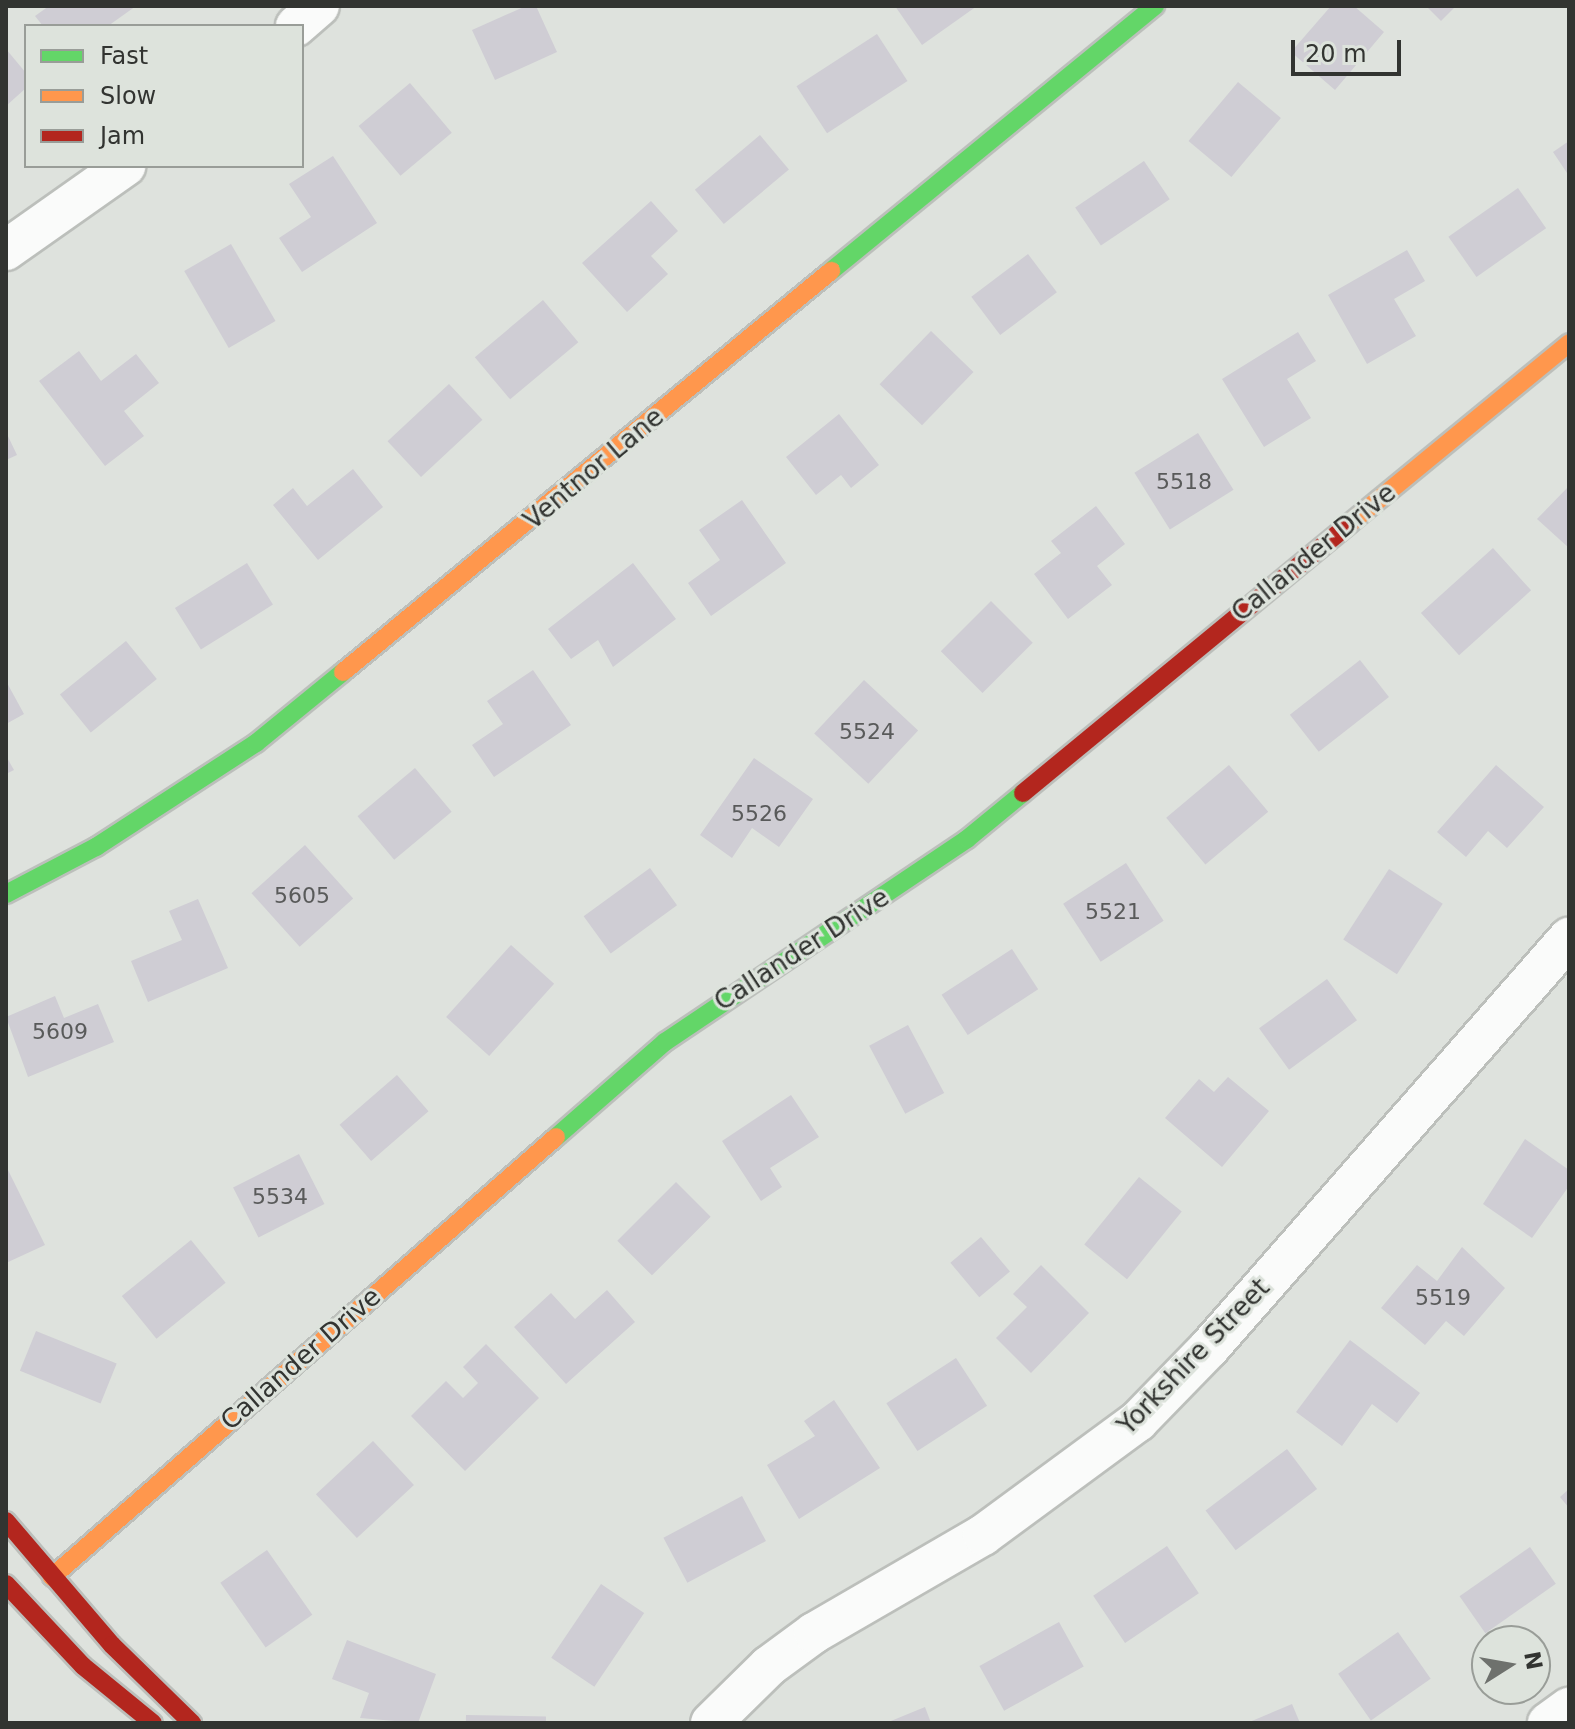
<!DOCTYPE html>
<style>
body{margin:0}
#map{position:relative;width:1575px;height:1729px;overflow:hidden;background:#dee2dd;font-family:"DejaVu Sans",sans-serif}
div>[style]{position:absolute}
.building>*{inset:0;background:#cfcdd4;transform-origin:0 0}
.roads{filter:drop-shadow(2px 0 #bcbfbb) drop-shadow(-2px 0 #bcbfbb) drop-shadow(0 2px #bcbfbb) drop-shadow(0 -2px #bcbfbb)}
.street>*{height:40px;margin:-20px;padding:0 20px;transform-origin:20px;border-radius:20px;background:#fafbfa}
.fast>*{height:18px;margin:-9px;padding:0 9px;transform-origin:9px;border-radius:9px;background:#63d668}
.slow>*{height:18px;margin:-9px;padding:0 9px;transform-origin:9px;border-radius:9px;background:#ff974d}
.jam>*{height:18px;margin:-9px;padding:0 9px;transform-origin:9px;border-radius:9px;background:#b3261e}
span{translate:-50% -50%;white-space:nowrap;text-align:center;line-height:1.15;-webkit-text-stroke:6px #dde3dc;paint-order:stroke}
.number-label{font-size:22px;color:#595a5a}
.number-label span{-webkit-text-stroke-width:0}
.street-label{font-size:26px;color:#323431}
.frame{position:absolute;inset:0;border:8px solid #323431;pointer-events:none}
.legend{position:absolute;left:24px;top:24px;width:280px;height:144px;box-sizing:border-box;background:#dde3dc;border:2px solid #999d98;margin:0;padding:10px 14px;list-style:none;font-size:24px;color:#323431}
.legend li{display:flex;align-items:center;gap:16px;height:40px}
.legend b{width:40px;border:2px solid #999d98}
.north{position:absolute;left:1471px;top:1625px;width:80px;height:80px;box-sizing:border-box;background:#dde3dc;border:2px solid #999d98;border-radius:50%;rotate:79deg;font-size:22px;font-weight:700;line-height:32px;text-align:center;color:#323431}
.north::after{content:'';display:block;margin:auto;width:28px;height:36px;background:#6e716d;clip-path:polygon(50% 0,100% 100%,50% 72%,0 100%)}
.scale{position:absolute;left:1291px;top:40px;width:110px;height:36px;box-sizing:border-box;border:4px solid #323431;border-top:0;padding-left:10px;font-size:24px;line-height:28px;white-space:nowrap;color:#323431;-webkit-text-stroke:6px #dde3dc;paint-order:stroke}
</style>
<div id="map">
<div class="building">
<i style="clip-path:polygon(49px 6px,136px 6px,108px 26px,43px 26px,35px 16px)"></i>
<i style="clip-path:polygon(526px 6px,536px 6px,557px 52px,495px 80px,472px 30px)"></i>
<i style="clip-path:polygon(895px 6px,977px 6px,922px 45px)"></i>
<i style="clip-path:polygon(1331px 6px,1354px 6px,1384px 32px,1335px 90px,1291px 52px)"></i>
<i style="clip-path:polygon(1426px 6px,1456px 6px,1441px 21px)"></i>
<i style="left:877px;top:34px;width:56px;height:96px;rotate:57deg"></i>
<i style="clip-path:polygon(6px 49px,26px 73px,26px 88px,6px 106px)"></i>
<i style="left:1238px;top:82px;width:56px;height:77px;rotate:40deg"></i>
<i style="left:410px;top:83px;width:65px;height:67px;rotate:50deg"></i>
<i style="left:760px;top:135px;width:45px;height:85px;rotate:50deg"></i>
<i style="clip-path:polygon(1569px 141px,1569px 176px,1553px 152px)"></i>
<i style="clip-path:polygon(333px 156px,377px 223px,302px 272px,279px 238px,311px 217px,289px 184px)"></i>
<i style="left:1144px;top:161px;width:46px;height:83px;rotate:56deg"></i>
<i style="left:1518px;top:188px;width:49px;height:85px;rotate:55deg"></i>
<i style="clip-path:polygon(651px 201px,678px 231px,651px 256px,668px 274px,627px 312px,582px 263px)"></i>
<i style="left:231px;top:244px;width:89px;height:54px;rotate:60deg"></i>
<i style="clip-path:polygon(1407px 250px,1425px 281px,1394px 299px,1416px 336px,1367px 364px,1328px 295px)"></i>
<i style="left:1028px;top:254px;width:48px;height:71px;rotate:53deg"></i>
<i style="left:543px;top:300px;width:55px;height:89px;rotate:50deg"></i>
<i style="left:931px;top:331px;width:59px;height:74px;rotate:44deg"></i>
<i style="clip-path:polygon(1298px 332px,1316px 361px,1287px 379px,1311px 418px,1264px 447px,1222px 379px)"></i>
<i style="clip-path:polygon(79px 351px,101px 381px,136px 354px,159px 383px,124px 411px,144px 436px,105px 466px,39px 381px)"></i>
<i style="left:449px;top:384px;width:49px;height:84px;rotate:47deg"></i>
<i style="clip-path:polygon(839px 414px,879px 465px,851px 488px,841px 475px,816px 495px,786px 457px)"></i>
<i style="clip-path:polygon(6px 432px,17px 455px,6px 460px)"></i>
<i style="left:1198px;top:433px;width:67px;height:75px;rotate:58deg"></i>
<i style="clip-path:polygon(353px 469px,383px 507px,318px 560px,273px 505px,293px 488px,307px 506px)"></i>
<i style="clip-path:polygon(1569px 486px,1569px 548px,1537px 519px)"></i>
<i style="clip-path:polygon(742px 500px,786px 563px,711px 616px,688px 583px,720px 560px,699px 530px)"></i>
<i style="clip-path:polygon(1096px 506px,1125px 544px,1097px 566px,1112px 585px,1068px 619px,1034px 574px,1061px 553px,1051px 541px)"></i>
<i style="left:1493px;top:548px;width:57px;height:97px;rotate:48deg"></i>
<i style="left:247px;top:563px;width:49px;height:85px;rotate:58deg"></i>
<i style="clip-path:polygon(633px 563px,676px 619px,613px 667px,598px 640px,571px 659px,548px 629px)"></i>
<i style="left:991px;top:601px;width:59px;height:71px;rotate:45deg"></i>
<i style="left:126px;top:641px;width:49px;height:85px;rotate:51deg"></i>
<i style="left:1360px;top:660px;width:47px;height:89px;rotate:52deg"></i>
<i style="clip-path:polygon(533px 670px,571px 725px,494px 777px,472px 745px,503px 724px,487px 701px)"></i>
<i style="left:864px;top:680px;width:74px;height:73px;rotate:43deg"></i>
<i style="clip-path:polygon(6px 681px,24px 714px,6px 724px)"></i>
<i style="clip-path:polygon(6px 756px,14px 770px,6px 774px)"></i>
<i style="clip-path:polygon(754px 758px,813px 799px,779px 847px,752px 828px,732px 858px,700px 835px)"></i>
<i style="left:1229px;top:765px;width:61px;height:82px;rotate:50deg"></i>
<i style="clip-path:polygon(1496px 765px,1544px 807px,1507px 848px,1488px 831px,1466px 857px,1437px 832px)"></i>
<i style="left:415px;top:768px;width:57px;height:75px;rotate:50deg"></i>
<i style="left:305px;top:845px;width:72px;height:72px;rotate:48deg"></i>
<i style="left:1126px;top:863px;width:69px;height:75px;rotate:57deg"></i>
<i style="left:650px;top:868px;width:46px;height:82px;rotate:54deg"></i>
<i style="left:1389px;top:869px;width:64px;height:84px;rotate:33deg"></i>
<i style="clip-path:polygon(198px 899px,228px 968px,148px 1002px,131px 961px,182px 940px,169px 911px)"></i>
<i style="left:511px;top:945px;width:58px;height:97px;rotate:42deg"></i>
<i style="left:1012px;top:949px;width:48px;height:84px;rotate:57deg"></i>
<i style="left:1327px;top:979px;width:51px;height:84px;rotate:54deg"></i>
<i style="clip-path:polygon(55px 996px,64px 1018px,98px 1004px,114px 1042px,28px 1077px,6px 1017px)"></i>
<i style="left:908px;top:1025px;width:77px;height:44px;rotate:62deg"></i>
<i style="left:397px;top:1075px;width:48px;height:76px;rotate:49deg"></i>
<i style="clip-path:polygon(1228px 1077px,1269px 1111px,1222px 1167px,1165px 1118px,1199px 1079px,1214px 1092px)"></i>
<i style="clip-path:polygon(791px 1095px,819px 1137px,770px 1168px,782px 1187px,761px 1201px,722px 1141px)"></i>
<i style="clip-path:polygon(1525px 1139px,1569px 1170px,1569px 1186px,1532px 1238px,1483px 1204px)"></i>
<i style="left:299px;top:1154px;width:56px;height:74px;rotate:63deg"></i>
<i style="clip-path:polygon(8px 1170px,45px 1245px,6px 1263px,6px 1171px)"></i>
<i style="left:1139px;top:1177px;width:55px;height:87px;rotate:39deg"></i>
<i style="left:676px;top:1182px;width:49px;height:83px;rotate:45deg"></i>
<i style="left:981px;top:1237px;width:45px;height:40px;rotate:50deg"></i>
<i style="left:191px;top:1240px;width:55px;height:89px;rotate:51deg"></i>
<i style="clip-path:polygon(1462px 1247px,1505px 1288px,1464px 1336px,1446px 1321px,1425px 1345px,1381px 1308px,1417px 1265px,1437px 1281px)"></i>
<i style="clip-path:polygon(1041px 1265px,1089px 1313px,1031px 1373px,996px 1338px,1027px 1307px,1013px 1294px)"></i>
<i style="clip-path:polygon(607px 1290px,635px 1322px,566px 1384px,514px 1327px,551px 1293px,575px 1319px)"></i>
<i style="left:36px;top:1331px;width:87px;height:43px;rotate:22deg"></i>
<i style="clip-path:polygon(1350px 1340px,1420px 1393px,1397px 1423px,1372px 1404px,1342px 1446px,1296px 1412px)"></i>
<i style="clip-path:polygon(486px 1344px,539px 1398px,465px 1471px,411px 1416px,446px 1381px,463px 1398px,478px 1383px,463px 1367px)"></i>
<i style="left:956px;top:1358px;width:57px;height:83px;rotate:57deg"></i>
<i style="clip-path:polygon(834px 1400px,880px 1468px,799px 1519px,767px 1465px,815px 1436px,804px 1421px)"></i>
<i style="left:373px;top:1441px;width:60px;height:78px;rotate:47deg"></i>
<i style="left:1287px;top:1449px;width:50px;height:102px;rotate:53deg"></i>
<i style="clip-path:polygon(1569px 1489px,1569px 1508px,1560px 1497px)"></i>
<i style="left:742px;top:1496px;width:51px;height:89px;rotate:62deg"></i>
<i style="left:1167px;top:1546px;width:57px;height:89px;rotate:56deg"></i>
<i style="left:1530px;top:1547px;width:45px;height:86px;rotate:55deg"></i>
<i style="left:267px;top:1550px;width:79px;height:57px;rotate:55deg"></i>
<i style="left:601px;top:1584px;width:52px;height:89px;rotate:34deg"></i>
<i style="left:1059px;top:1622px;width:51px;height:91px;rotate:61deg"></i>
<i style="left:1398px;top:1632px;width:57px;height:73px;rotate:55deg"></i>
<i style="clip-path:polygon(347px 1640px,436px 1674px,418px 1723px,360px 1718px,369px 1693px,332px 1679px)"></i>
<i style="clip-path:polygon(1292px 1704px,1300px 1723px,1247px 1723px)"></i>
<i style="clip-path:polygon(925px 1707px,931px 1723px,886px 1723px)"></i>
<i style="left:466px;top:1715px;width:80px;height:8px;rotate:1deg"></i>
</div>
<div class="roads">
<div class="street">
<i style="left:296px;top:26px;width:30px;rotate:-41deg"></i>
<i style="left:6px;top:250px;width:146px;rotate:-35.2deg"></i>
<i style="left:711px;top:1723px;width:81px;rotate:-44.5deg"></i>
<i style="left:769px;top:1666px;width:56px;rotate:-36.3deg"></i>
<i style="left:814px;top:1633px;width:195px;rotate:-30.1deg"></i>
<i style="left:983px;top:1535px;width:192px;rotate:-36.3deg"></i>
<i style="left:1138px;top:1421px;width:102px;rotate:-45.8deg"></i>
<i style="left:1209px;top:1348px;width:546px;rotate:-48.72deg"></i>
<i style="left:1548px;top:1723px;width:26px;rotate:-36deg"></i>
</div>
<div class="fast">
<i style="left:831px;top:271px;width:419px;rotate:-39.3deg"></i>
<i style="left:6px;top:894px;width:102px;rotate:-27.6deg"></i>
<i style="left:96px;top:847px;width:191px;rotate:-33deg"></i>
<i style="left:256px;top:743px;width:112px;rotate:-39.2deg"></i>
<i style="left:556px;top:1137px;width:145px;rotate:-41.1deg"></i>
<i style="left:665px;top:1042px;width:364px;rotate:-33.9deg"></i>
<i style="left:967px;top:839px;width:72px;rotate:-39.4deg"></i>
</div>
<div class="slow">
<i style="left:1349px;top:524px;width:285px;rotate:-39.4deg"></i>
<i style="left:343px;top:672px;width:632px;rotate:-39.41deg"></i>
<i style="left:52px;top:1577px;width:669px;rotate:-41.12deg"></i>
</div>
<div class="jam">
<i style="left:1023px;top:793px;width:423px;rotate:-39.5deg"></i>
<i style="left:6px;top:1521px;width:163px;rotate:49.5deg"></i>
<i style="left:112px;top:1645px;width:112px;rotate:44.3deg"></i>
<i style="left:6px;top:1584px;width:112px;rotate:46.8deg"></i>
<i style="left:83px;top:1666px;width:90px;rotate:39.2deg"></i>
</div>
</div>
<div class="number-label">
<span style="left:1184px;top:482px">5518</span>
<span style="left:867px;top:732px">5524</span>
<span style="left:759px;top:814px">5526</span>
<span style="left:302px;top:896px">5605</span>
<span style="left:1113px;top:912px">5521</span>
<span style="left:60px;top:1032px">5609</span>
<span style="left:280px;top:1197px">5534</span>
<span style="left:1443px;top:1298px">5519</span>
</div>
<div class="street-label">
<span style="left:594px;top:469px;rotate:-40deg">Ventnor Lane</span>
<span style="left:1314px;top:553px;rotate:-39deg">Callander Drive</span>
<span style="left:802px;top:950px;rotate:-33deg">Callander Drive</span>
<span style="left:1194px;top:1357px;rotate:-46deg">Yorkshire Street</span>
<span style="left:301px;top:1359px;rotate:-41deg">Callander Drive</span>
</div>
<div class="frame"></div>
<ul class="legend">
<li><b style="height:10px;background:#63d668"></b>Fast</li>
<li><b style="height:10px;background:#ff974d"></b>Slow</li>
<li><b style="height:10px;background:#b3261e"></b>Jam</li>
</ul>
<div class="north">N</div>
<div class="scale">20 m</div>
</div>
